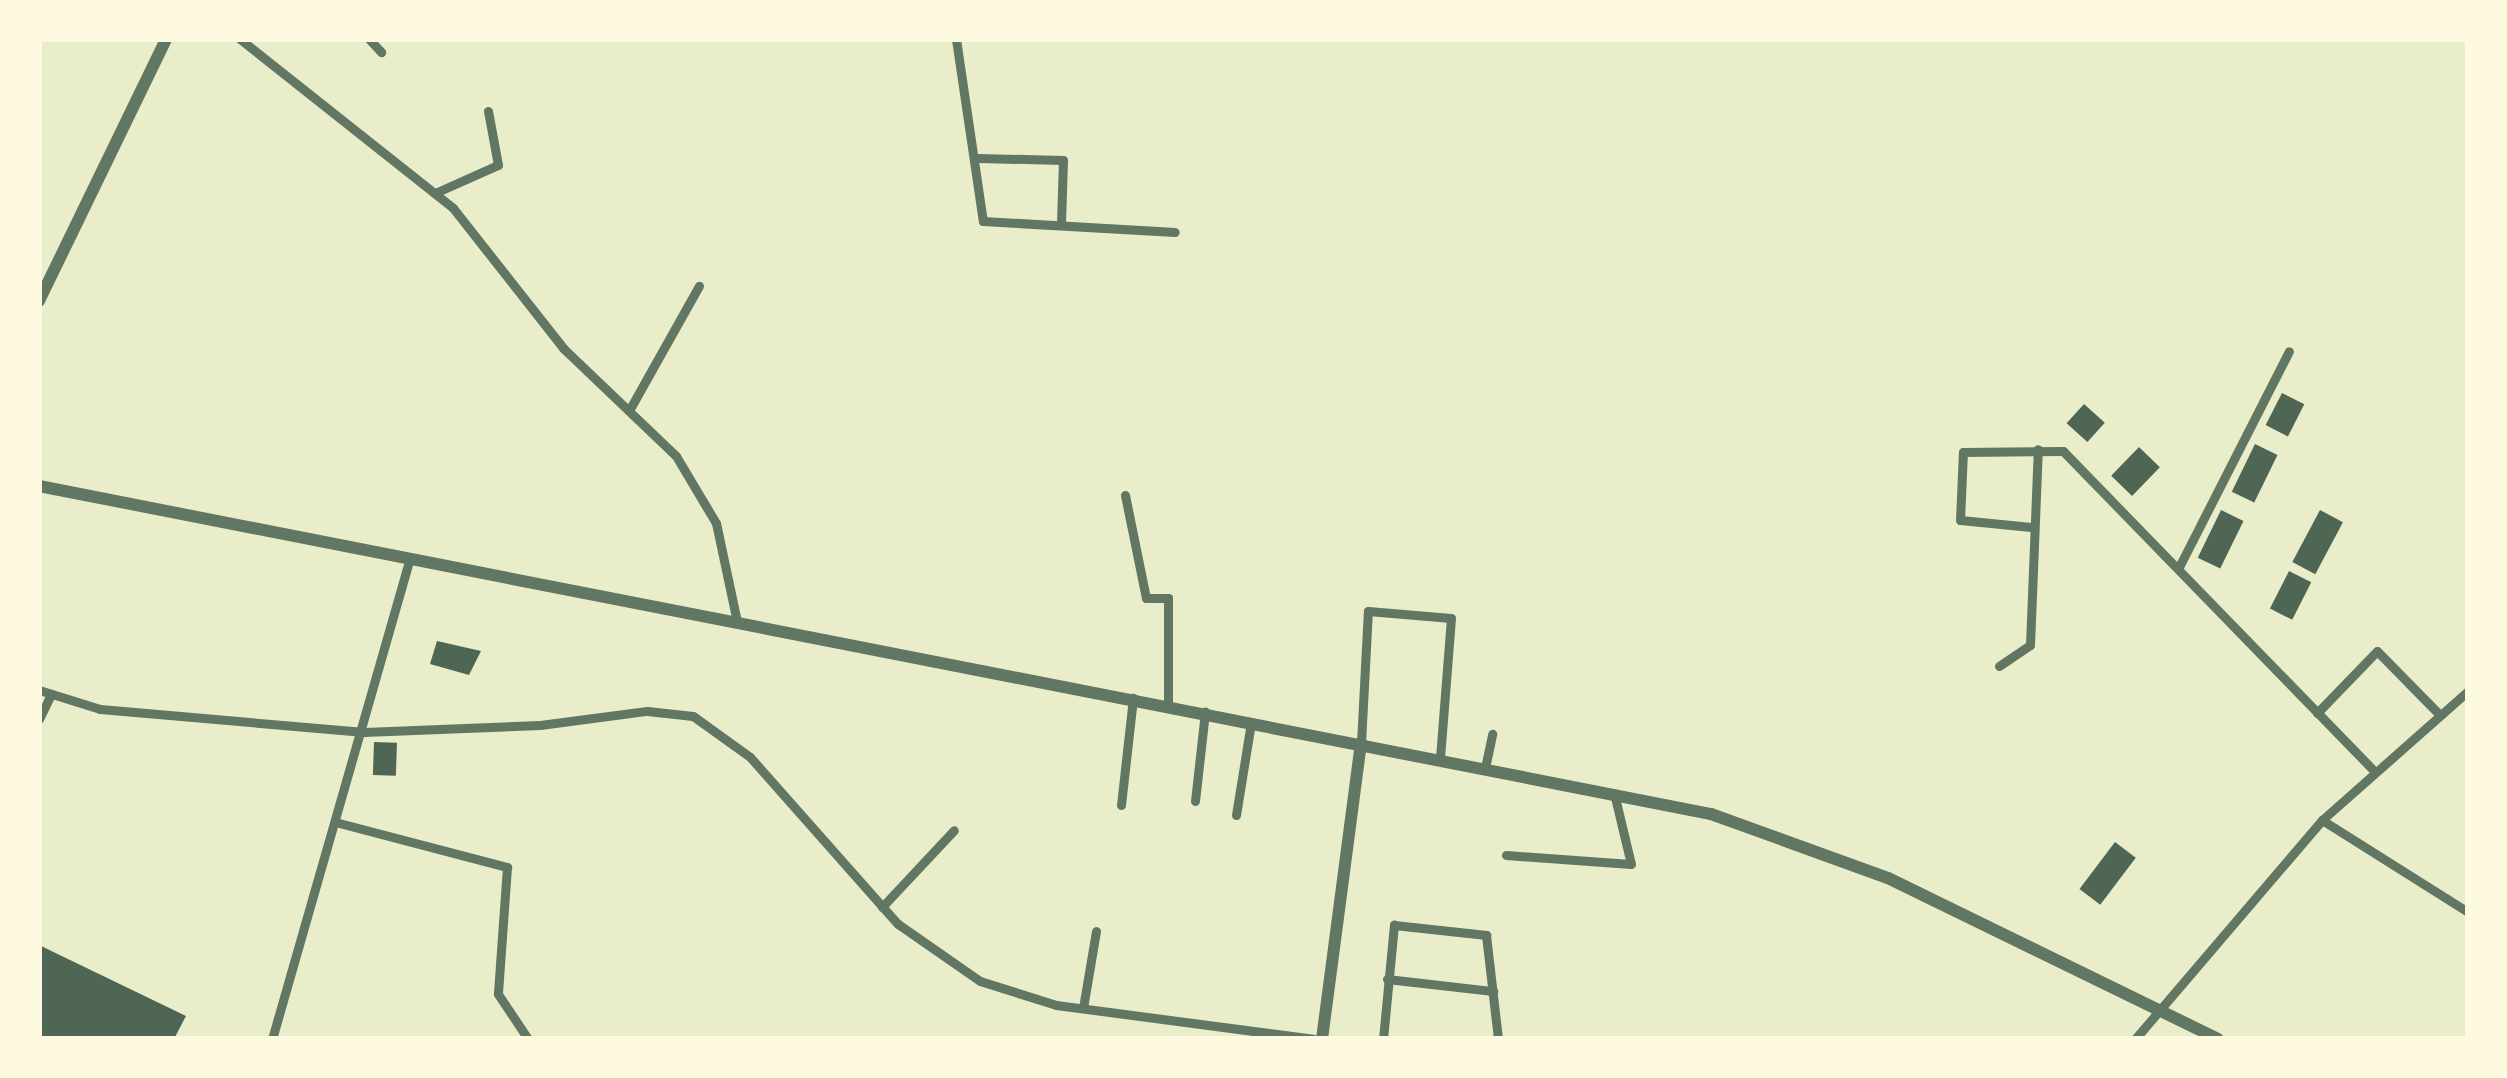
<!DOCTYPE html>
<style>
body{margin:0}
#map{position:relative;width:2507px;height:1078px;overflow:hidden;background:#e9edc9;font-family:Quicksand,sans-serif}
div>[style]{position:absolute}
.building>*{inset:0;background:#4f6655;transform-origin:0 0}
.minor>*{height:9px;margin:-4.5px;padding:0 4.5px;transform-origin:4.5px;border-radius:4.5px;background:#617663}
.tertiary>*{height:12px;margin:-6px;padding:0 6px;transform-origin:6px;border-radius:6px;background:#617663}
span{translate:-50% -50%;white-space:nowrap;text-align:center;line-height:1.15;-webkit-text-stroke:10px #fefae0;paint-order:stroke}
.frame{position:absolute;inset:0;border:42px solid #fefae0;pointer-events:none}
</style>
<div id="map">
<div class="building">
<i style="left:2282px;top:393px;width:25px;height:36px;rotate:27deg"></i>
<i style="left:2084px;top:404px;width:28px;height:26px;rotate:42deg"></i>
<i style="left:2255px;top:444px;width:25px;height:53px;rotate:26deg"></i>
<i style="left:2139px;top:447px;width:29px;height:40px;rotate:44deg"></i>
<i style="left:2221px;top:510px;width:25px;height:53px;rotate:26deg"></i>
<i style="left:2320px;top:510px;width:26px;height:59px;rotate:28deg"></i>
<i style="left:2289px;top:571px;width:25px;height:42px;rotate:27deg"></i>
<i style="clip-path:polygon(437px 641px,481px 651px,469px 675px,430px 664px)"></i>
<i style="left:374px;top:742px;width:23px;height:33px;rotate:2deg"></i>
<i style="left:2115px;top:842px;width:26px;height:59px;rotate:37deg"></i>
<i style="clip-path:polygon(39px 945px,186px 1016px,174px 1039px,39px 1039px)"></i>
</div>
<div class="minor">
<i style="left:240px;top:39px;width:272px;rotate:38.4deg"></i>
<i style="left:453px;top:208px;width:178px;rotate:51.8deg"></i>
<i style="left:563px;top:348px;width:156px;rotate:43.7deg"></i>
<i style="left:676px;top:456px;width:78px;rotate:59.2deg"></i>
<i style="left:716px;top:523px;width:101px;rotate:78deg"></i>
<i style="left:369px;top:39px;width:18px;rotate:47deg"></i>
<i style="left:956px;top:39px;width:184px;rotate:81.6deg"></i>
<i style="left:983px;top:221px;width:192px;rotate:3.3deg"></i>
<i style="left:978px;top:158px;width:85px;rotate:1.3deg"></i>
<i style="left:1063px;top:160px;width:62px;rotate:91.8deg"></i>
<i style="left:435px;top:193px;width:69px;rotate:-24deg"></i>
<i style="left:498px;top:165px;width:55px;rotate:-100.5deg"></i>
<i style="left:631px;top:407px;width:139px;rotate:-60.7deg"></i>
<i style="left:1125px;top:495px;width:105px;rotate:78.5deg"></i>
<i style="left:1146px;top:598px;width:22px"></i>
<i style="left:1168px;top:598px;width:107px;rotate:90deg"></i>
<i style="left:2031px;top:527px;width:71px;rotate:-174.4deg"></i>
<i style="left:1960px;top:520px;width:68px;rotate:-87.5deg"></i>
<i style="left:1963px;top:452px;width:100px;rotate:-0.6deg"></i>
<i style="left:2063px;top:451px;width:443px;rotate:45.8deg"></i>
<i style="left:2179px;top:567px;width:242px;rotate:-63deg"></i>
<i style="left:1999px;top:666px;width:37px;rotate:-34deg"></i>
<i style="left:2030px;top:645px;width:196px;rotate:-87.7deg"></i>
<i style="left:39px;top:690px;width:64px;rotate:17.3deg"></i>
<i style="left:100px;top:709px;width:265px;rotate:5deg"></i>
<i style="left:364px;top:732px;width:176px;rotate:-2.3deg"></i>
<i style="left:540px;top:725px;width:108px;rotate:-7.5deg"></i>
<i style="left:647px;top:711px;width:46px;rotate:6.2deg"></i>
<i style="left:693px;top:716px;width:70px;rotate:35.7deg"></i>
<i style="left:750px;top:757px;width:223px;rotate:48.5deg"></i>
<i style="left:898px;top:924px;width:100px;rotate:34.8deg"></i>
<i style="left:980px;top:981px;width:80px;rotate:17.5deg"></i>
<i style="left:1056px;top:1005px;width:259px;rotate:7.5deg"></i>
<i style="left:2317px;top:713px;width:86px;rotate:-45.9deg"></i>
<i style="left:2377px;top:651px;width:88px;rotate:45.5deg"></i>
<i style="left:39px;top:719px;width:28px;rotate:-64deg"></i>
<i style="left:1361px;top:743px;width:132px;rotate:-87deg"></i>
<i style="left:1368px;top:611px;width:83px;rotate:4.8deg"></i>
<i style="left:1451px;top:618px;width:141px;rotate:94.5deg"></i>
<i style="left:1485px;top:768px;width:35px;rotate:-78deg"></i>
<i style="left:1195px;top:801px;width:90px;rotate:-83.6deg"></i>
<i style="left:1121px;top:805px;width:108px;rotate:-83.6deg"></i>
<i style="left:1236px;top:815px;width:94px;rotate:-80.8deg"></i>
<i style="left:2322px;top:820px;width:173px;rotate:32.2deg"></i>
<i style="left:339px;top:823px;width:174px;rotate:14.7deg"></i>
<i style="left:507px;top:867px;width:127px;rotate:94.1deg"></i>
<i style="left:498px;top:994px;width:54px;rotate:56.3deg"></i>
<i style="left:1506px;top:855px;width:125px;rotate:4.1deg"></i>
<i style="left:1631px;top:864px;width:73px;rotate:-103.5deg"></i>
<i style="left:882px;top:907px;width:105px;rotate:-46.9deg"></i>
<i style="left:1387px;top:979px;width:107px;rotate:6.5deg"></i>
<i style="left:1083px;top:1008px;width:78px;rotate:-80.4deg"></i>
<i style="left:272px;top:1039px;width:499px;rotate:-74deg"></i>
<i style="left:1383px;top:1039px;width:115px;rotate:-84.5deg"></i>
<i style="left:1394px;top:925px;width:93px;rotate:6.2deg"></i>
<i style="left:1486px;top:935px;width:105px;rotate:83.4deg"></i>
<i style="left:2135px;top:1039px;width:288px;rotate:-49.5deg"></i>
<i style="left:2322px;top:820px;width:195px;rotate:-41.5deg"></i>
</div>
<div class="tertiary">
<i style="left:39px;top:301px;width:291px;rotate:-64.1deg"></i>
<i style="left:39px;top:486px;width:1704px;rotate:11.1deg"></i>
<i style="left:1711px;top:814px;width:188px;rotate:19.9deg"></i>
<i style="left:1888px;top:878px;width:367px;rotate:26deg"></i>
<i style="left:1322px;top:1039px;width:299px;rotate:-82.5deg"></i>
</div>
<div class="frame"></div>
</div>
